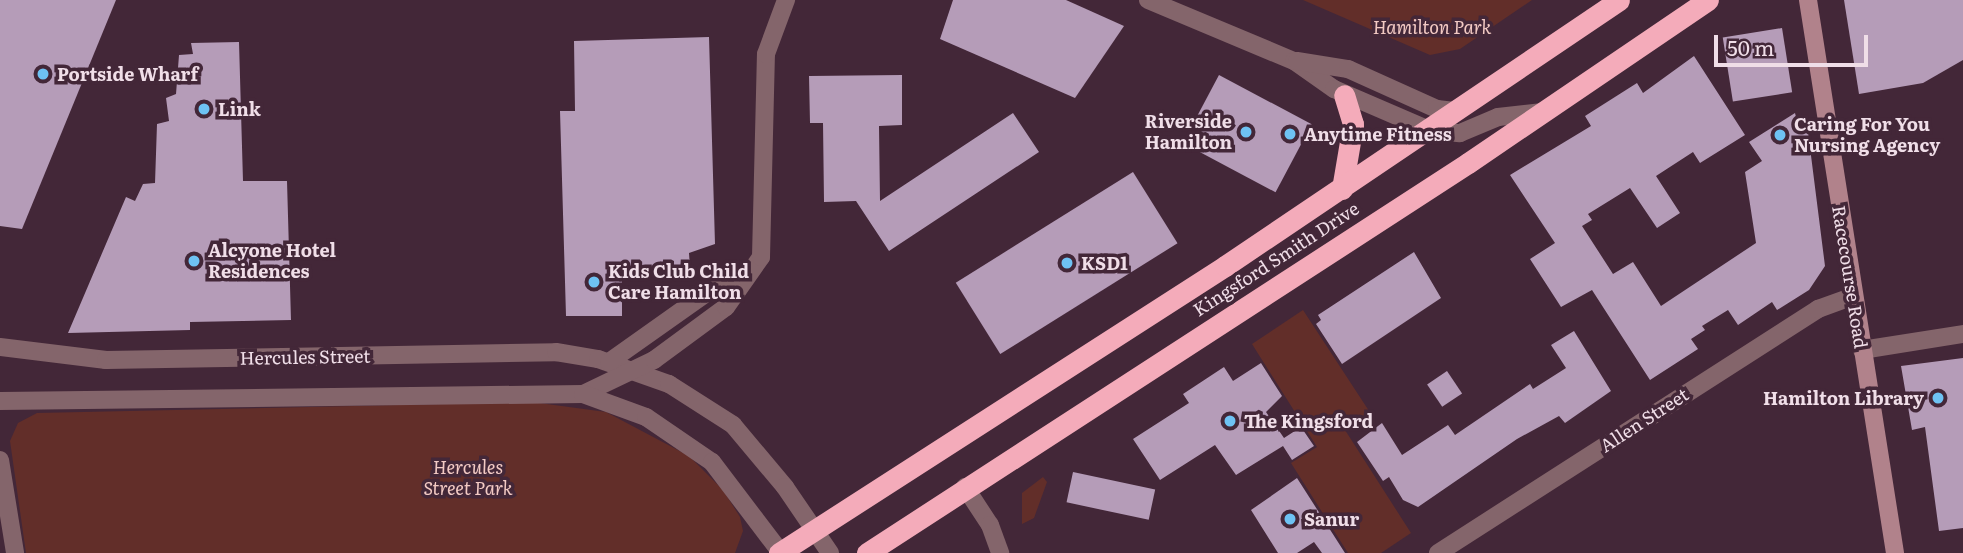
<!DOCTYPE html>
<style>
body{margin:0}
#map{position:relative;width:1963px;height:553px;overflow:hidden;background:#432738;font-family:Literata,serif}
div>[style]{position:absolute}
.green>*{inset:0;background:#622e29}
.building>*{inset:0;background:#b59cb8;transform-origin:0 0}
.street>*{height:18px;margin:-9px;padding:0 9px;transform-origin:9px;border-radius:9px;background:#84656b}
.secondary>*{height:18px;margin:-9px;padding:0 9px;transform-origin:9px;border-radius:9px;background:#b1828b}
.highway>*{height:21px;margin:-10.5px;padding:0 10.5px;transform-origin:10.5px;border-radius:10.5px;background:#f4abba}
.dots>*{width:19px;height:19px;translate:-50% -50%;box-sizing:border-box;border:4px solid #432738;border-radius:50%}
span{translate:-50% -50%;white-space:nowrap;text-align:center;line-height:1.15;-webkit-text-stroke:7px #432738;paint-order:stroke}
.park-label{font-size:18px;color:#f3cac4;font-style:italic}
.poi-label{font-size:18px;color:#f0dee8;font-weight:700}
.left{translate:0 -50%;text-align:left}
.right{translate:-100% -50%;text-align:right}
.street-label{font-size:18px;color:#f0dee8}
.scale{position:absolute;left:1714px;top:35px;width:154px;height:32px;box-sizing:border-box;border:4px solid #f0dee8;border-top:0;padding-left:9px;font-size:21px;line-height:24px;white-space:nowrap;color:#f0dee8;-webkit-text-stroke:5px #432738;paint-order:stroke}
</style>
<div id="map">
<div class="green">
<i style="clip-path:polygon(1303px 0,1532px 0,1460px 49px,1430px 55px)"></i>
<i style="clip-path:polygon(1303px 310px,1371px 414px,1345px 430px,1411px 533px,1381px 553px,1348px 553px,1291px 463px,1317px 447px,1252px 344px)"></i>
<i style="clip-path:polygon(532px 402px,606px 412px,689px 456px,723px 490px,740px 517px,743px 531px,735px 553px,26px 553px,10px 441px,18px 423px,37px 413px)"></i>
<i style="clip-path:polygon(1043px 477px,1047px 482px,1034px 518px,1022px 524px,1022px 493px)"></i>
</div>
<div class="building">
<i style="clip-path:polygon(0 0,116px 0,22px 229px,0 226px)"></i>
<i style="clip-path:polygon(953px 0,1066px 0,1124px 26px,1075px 98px,940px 39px)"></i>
<i style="clip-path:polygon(1844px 0,1963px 0,1963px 60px,1923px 83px,1859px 94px)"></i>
<i style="left:1782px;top:28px;width:65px;height:60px;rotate:81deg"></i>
<i style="clip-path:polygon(709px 37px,715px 244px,689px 253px,690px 268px,622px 270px,622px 316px,566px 316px,560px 111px,575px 111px,574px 41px)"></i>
<i style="clip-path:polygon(239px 42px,243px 181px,287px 181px,291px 320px,190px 322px,190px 330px,68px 333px,126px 197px,135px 201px,143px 184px,155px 183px,157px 124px,169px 121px,166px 98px,176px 94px,179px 55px,193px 54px,191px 43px)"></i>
<i style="clip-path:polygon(1694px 56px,1745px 135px,1700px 163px,1693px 152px,1656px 176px,1680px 213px,1657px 228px,1630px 188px,1588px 214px,1592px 220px,1582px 226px,1613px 274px,1633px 262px,1661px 306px,1756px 243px,1745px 172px,1762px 161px,1749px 142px,1795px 113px,1797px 121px,1806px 116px,1825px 266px,1809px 290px,1777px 310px,1772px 302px,1738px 325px,1728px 310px,1702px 326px,1705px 330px,1691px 339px,1698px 349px,1650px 380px,1592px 290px,1561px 307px,1530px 259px,1555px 243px,1510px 175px,1591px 126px,1585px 116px,1637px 83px,1643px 93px)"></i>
<i style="clip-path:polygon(902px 75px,902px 125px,879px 126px,880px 201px,1013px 113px,1039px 152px,889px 251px,856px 201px,824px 202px,823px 123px,810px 123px,809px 76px)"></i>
<i style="left:1219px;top:75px;width:105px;height:77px;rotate:28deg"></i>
<i style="left:1133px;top:172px;width:84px;height:209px;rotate:58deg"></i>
<i style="clip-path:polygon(1414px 252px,1441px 298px,1342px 364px,1316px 324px,1321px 320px,1318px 315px)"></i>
<i style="clip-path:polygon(1574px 331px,1611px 391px,1565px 423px,1559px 416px,1517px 439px,1418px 507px,1403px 500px,1389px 477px,1383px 481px,1357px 442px,1382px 423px,1402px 455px,1448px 425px,1455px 435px,1530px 384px,1533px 389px,1566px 368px,1551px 345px)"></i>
<i style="clip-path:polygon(1963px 358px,1963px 528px,1939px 531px,1925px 427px,1912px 430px,1901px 366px)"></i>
<i style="clip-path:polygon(1261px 363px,1282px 396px,1266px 412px,1284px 438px,1301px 427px,1314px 446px,1292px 460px,1283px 446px,1236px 475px,1215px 445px,1160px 480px,1133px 439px,1189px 403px,1183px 394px,1224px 367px,1233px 381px)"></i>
<i style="left:1447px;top:371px;width:27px;height:24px;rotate:56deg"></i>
<i style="left:1073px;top:472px;width:84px;height:31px;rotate:12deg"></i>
<i style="clip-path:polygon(1297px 478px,1345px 553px,1322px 553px,1314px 542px,1297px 553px,1278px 553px,1251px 510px)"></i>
</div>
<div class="street">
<i style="left:1148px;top:0;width:158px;rotate:22.7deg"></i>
<i style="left:1294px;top:61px;width:49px;rotate:35deg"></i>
<i style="left:1334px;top:89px;width:103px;rotate:23.3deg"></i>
<i style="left:1429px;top:130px;width:31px;rotate:6deg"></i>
<i style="left:1460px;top:133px;width:41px;rotate:-22.8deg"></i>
<i style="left:1498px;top:117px;width:45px;rotate:-6.3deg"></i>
<i style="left:1297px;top:61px;width:52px;rotate:8.9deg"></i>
<i style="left:1348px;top:69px;width:98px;rotate:24.2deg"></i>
<i style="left:1437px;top:109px;width:20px;rotate:6deg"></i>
<i style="left:0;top:347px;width:107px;rotate:7deg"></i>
<i style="left:106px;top:360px;width:450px;rotate:-1deg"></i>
<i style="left:556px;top:352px;width:43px;rotate:9.5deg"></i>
<i style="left:598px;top:359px;width:75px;rotate:19.4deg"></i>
<i style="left:669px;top:384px;width:76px;rotate:32.6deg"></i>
<i style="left:733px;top:425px;width:81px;rotate:50deg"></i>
<i style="left:785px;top:487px;width:80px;rotate:55.7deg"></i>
<i style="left:1862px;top:350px;width:102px;rotate:-9deg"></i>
<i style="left:609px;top:362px;width:130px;rotate:-35.3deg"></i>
<i style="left:715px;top:287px;width:31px;rotate:-17deg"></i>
<i style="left:583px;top:394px;width:79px;rotate:-25.6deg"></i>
<i style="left:654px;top:360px;width:89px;rotate:-36.4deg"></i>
<i style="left:726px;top:307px;width:61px;rotate:-55deg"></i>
<i style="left:761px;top:257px;width:203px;rotate:-88.6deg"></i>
<i style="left:766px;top:54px;width:58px;rotate:-69.7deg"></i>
<i style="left:0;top:401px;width:583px;rotate:-0.69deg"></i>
<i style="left:583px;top:394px;width:67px;rotate:20.1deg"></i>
<i style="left:646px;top:417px;width:80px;rotate:34.3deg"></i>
<i style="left:712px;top:462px;width:114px;rotate:52.8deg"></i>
<i style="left:0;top:460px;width:94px;rotate:80.8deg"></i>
<i style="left:965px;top:487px;width:45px;rotate:56.7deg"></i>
<i style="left:990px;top:525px;width:30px;rotate:70deg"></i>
<i style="left:1438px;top:553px;width:452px;rotate:-32.7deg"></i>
<i style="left:1818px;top:309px;width:37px;rotate:-20deg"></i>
</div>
<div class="secondary">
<i style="left:1808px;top:0;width:560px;rotate:81.06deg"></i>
</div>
<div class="highway">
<i style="left:1342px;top:189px;width:66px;rotate:-80.4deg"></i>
<i style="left:1353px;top:124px;width:30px;rotate:-107deg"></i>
<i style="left:779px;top:553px;width:530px;rotate:-32.76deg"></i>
<i style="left:1225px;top:266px;width:475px;rotate:-34deg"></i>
<i style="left:867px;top:553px;width:716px;rotate:-32.98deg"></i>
<i style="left:1468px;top:163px;width:290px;rotate:-34.2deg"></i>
</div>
<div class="dots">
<i style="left:43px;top:74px;background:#6ec2f3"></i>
<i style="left:204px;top:109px;background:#6ec2f3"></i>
<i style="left:1246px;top:132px;background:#6ec2f3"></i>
<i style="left:1290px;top:134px;background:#6ec2f3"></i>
<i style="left:1780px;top:135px;background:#6ec2f3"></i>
<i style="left:194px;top:261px;background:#6ec2f3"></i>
<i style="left:1067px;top:263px;background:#6ec2f3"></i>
<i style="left:594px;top:282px;background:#6ec2f3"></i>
<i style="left:1938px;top:398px;background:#6ec2f3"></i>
<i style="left:1230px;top:421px;background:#6ec2f3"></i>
<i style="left:1290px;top:519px;background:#6ec2f3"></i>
</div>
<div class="park-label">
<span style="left:1432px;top:27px">Hamilton Park</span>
<span style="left:468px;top:478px">Hercules<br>Street Park</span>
</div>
<div class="poi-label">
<span class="left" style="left:57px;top:74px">Portside Wharf</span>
<span class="left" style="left:218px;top:109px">Link</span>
<span class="right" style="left:1232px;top:132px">Riverside<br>Hamilton</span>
<span class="left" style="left:1794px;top:135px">Caring For You<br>Nursing Agency</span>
<span class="left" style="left:1304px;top:134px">Anytime Fitness</span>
<span class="left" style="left:208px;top:261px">Alcyone Hotel<br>Residences</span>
<span class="left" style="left:1081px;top:263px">KSD1</span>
<span class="left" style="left:608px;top:282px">Kids Club Child<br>Care Hamilton</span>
<span class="right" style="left:1924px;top:398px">Hamilton Library</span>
<span class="left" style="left:1244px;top:421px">The Kingsford</span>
<span class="left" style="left:1304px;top:519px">Sanur</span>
</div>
<div class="street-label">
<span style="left:1276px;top:259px;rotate:-33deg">Kingsford Smith Drive</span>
<span style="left:1850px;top:277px;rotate:81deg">Racecourse Road</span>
<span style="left:305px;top:357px;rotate:-1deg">Hercules Street</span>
<span style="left:1644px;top:420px;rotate:-33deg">Allen Street</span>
</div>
<div class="scale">50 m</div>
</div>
